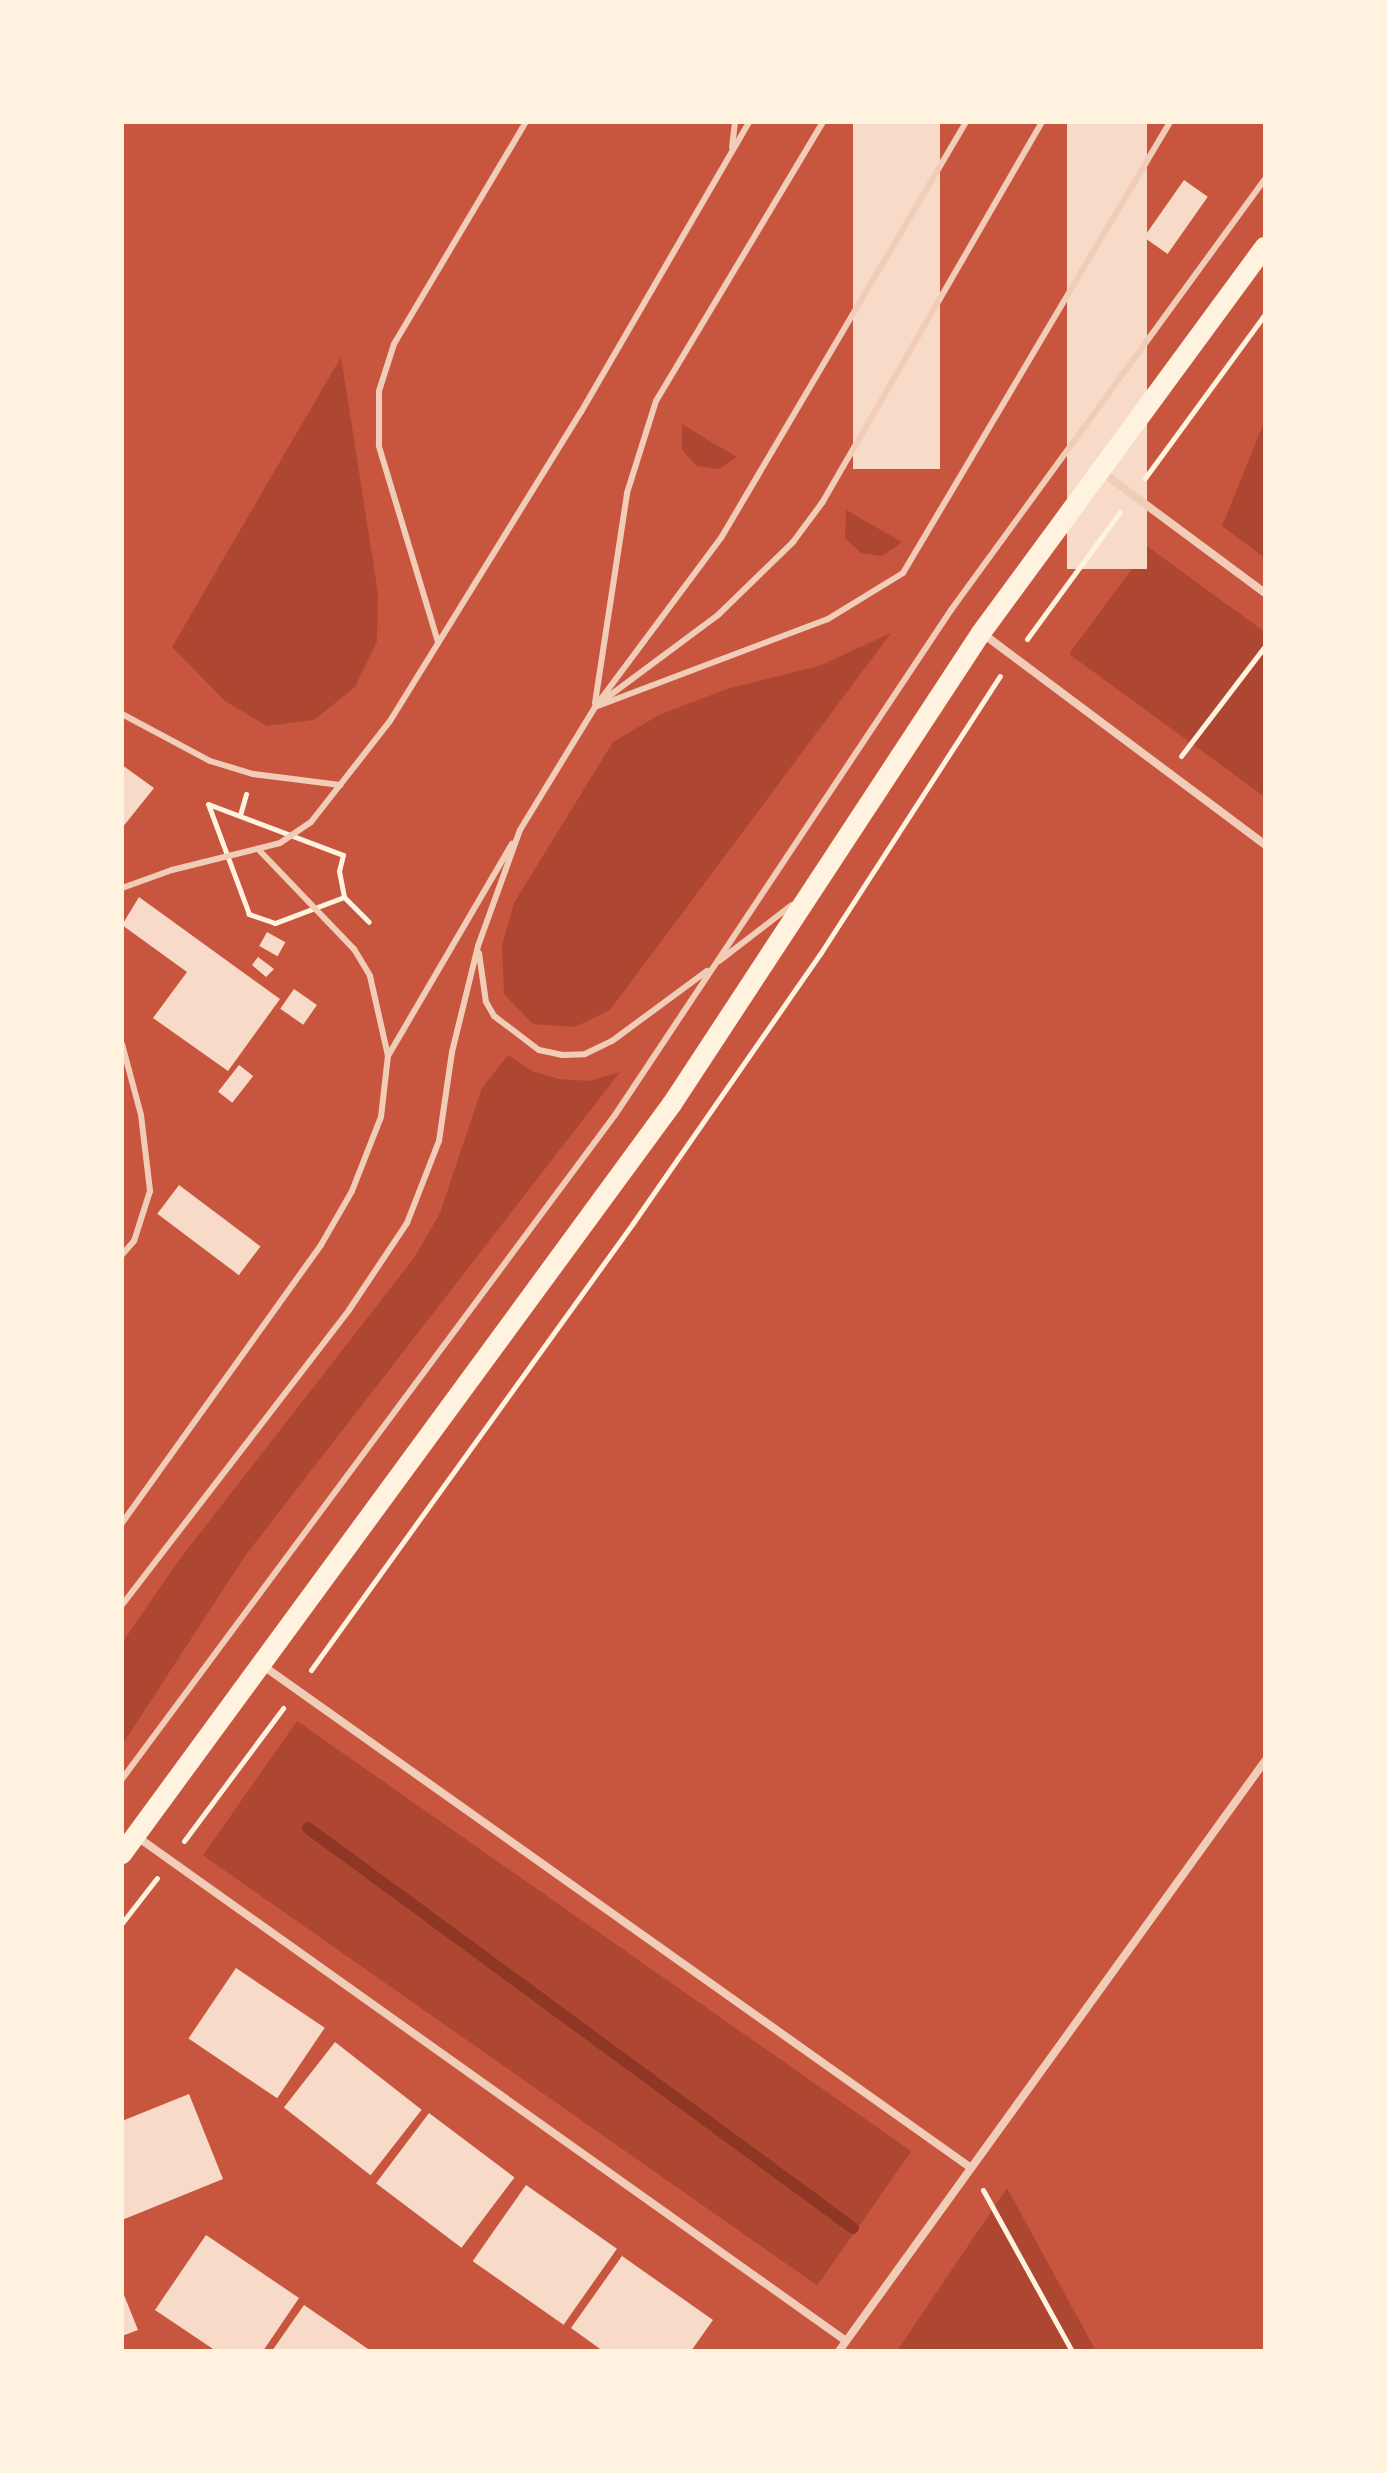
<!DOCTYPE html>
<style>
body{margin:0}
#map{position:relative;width:1387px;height:2473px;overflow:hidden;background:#c8553d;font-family:Rubik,sans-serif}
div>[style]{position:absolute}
.green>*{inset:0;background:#ae4732;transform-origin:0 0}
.stream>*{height:12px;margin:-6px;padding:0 6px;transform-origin:6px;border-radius:6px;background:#8f3625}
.building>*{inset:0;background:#f7dbc8;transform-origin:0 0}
.path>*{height:5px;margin:-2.5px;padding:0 2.5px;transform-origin:2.5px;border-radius:2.5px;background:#fff3e0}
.service>*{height:6px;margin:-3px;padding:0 3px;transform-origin:3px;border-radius:3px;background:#f1ccb7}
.minor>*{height:8px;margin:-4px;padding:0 4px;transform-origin:4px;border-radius:4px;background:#f1ccb7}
.primary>*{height:20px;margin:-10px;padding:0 10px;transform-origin:10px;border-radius:10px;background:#fff3e0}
span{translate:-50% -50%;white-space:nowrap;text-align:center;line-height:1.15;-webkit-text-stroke:6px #fff3e0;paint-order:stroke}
.frame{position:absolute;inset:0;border:124px solid #fff3e0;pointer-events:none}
</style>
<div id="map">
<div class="green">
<i style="clip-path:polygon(341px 357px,378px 593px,377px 641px,355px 687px,314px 720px,267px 726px,225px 701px,172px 647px)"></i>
<i style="clip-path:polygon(1265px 420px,1265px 558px,1222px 526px)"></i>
<i style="clip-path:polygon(682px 424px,708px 440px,737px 457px,719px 469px,697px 466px,682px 450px)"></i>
<i style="clip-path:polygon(846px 510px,902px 542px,882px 556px,861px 553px,845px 538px)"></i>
<i style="clip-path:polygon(1148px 547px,1265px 632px,1265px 797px,1069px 654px)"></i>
<i style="clip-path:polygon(891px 633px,610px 1010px,575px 1027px,533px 1024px,504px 994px,502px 946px,514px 903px,613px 742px,659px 715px,727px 689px,819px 666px)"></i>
<i style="clip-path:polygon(508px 1055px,532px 1071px,559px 1079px,590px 1081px,620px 1072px,245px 1556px,122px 1745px,122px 1643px,179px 1560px,414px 1258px,440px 1213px,482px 1088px)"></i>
<i style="left:297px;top:1721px;width:750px;height:164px;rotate:35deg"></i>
<i style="clip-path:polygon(1007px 2188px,1096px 2351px,897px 2351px)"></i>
</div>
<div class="stream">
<i style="left:308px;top:1828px;width:676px;rotate:36.28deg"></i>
</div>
<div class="building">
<i style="left:853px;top:122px;width:87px;height:347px"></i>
<i style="left:1067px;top:122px;width:80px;height:447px"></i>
<i style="left:1184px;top:180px;width:29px;height:70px;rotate:35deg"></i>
<i style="clip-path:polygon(122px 765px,154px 788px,122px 828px)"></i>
<i style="clip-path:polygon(139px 897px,280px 999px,228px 1071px,153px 1018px,187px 972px,122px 925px)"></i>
<i style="left:267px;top:932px;width:21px;height:16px;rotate:29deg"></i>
<i style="clip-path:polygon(258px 957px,274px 969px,266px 977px,252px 965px)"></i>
<i style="left:294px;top:989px;width:28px;height:24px;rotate:35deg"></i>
<i style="left:239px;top:1065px;width:18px;height:34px;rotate:38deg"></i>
<i style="left:179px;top:1185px;width:102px;height:36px;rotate:37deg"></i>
<i style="left:236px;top:1968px;width:107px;height:85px;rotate:34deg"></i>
<i style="left:335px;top:2042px;width:110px;height:83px;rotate:38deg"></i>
<i style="clip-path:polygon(189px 2094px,223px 2179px,122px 2220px,122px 2121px)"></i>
<i style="left:429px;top:2113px;width:107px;height:88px;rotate:37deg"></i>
<i style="left:526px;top:2185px;width:111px;height:93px;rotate:35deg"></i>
<i style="clip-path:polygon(206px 2235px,299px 2298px,263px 2351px,216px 2351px,155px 2310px)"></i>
<i style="clip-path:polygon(622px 2256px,713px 2320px,691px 2351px,603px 2351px,571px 2328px)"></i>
<i style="clip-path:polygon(122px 2290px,138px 2330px,122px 2336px)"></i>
<i style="clip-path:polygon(304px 2305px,371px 2351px,272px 2351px)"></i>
</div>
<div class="path">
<i style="left:1145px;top:478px;width:203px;rotate:-53.8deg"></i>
<i style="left:1027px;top:639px;width:157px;rotate:-53.8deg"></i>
<i style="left:1181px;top:756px;width:138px;rotate:-52.6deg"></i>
<i style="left:208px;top:804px;width:144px;rotate:20.7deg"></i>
<i style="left:343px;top:855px;width:16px;rotate:104deg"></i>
<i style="left:339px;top:871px;width:26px;rotate:79deg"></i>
<i style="left:344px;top:897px;width:74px;rotate:159.4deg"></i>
<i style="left:275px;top:923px;width:28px;rotate:-161deg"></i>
<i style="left:249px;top:914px;width:117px;rotate:-110.4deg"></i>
<i style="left:240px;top:815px;width:22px;rotate:-74deg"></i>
<i style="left:344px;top:897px;width:35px;rotate:45deg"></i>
<i style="left:311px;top:1670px;width:551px;rotate:-54.23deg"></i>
<i style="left:633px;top:1223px;width:328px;rotate:-55.2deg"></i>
<i style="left:820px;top:954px;width:331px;rotate:-57.1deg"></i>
<i style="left:184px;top:1841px;width:166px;rotate:-53.3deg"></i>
<i style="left:122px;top:1923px;width:57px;rotate:-52.1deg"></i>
<i style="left:983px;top:2190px;width:184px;rotate:61.1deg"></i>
</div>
<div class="service">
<i style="left:732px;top:147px;width:25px;rotate:-83deg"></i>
<i style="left:438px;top:642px;width:205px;rotate:-106.8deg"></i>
<i style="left:379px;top:446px;width:55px;rotate:-90deg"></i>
<i style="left:379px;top:391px;width:49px;rotate:-72.3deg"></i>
<i style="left:394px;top:344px;width:258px;rotate:-59.3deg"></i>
<i style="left:601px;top:702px;width:146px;rotate:-36.6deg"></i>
<i style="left:718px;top:615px;width:105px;rotate:-44.2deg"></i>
<i style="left:793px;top:542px;width:49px;rotate:-53.4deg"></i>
<i style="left:822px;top:503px;width:440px;rotate:-60deg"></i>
<i style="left:595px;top:703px;width:212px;rotate:-81.3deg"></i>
<i style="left:627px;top:493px;width:96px;rotate:-72.5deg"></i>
<i style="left:656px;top:401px;width:325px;rotate:-59.1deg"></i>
<i style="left:595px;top:707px;width:249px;rotate:-20.7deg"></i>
<i style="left:828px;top:619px;width:88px;rotate:-31.5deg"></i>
<i style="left:903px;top:573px;width:524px;rotate:-59.37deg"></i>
<i style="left:122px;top:714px;width:100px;rotate:28.1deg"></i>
<i style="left:210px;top:761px;width:45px;rotate:16.8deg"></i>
<i style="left:253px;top:774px;width:88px;rotate:7.2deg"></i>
<i style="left:340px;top:785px;width:81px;rotate:-52deg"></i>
<i style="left:390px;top:721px;width:363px;rotate:-58.3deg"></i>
<i style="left:581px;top:412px;width:335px;rotate:-59.9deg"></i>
<i style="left:258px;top:849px;width:139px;rotate:46.2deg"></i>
<i style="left:354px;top:949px;width:31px;rotate:59deg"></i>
<i style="left:370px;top:976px;width:82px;rotate:77.3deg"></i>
<i style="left:122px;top:888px;width:53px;rotate:-19.8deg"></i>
<i style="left:172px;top:870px;width:111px;rotate:-14deg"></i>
<i style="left:280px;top:843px;width:37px;rotate:-34deg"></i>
<i style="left:311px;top:822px;width:47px;rotate:-51.9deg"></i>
<i style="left:479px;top:953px;width:49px;rotate:81.9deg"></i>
<i style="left:486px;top:1002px;width:16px;rotate:60deg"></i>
<i style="left:494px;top:1016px;width:56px;rotate:37.1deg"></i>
<i style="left:539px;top:1050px;width:24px;rotate:12deg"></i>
<i style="left:562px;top:1055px;width:23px;rotate:-2deg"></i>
<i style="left:585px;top:1054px;width:30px;rotate:-26deg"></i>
<i style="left:612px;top:1041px;width:118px;rotate:-36.4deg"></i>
<i style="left:719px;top:961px;width:92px;rotate:-37.5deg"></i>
<i style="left:122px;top:1044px;width:73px;rotate:75deg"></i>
<i style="left:141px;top:1115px;width:77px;rotate:83.2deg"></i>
<i style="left:150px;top:1191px;width:52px;rotate:107.7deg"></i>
<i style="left:134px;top:1241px;width:18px;rotate:131deg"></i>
<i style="left:122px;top:1523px;width:342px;rotate:-54.4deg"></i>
<i style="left:321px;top:1245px;width:62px;rotate:-60.1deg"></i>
<i style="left:352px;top:1191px;width:79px;rotate:-68.6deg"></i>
<i style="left:381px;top:1117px;width:61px;rotate:-83.5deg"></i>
<i style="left:388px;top:1056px;width:246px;rotate:-59.7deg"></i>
<i style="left:122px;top:1605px;width:372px;rotate:-52.4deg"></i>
<i style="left:349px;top:1310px;width:105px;rotate:-56.3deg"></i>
<i style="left:407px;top:1223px;width:88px;rotate:-68.7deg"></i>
<i style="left:439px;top:1141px;width:90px;rotate:-81.7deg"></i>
<i style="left:452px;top:1052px;width:109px;rotate:-76.2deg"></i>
<i style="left:478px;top:946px;width:123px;rotate:-70.1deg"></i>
<i style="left:520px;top:830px;width:144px;rotate:-58.6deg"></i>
<i style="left:595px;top:707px;width:211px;rotate:-53.3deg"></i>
<i style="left:721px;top:538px;width:483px;rotate:-59.5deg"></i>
<i style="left:122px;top:1779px;width:827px;rotate:-53.41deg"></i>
<i style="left:615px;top:1115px;width:607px;rotate:-56.36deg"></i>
<i style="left:951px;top:610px;width:533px;rotate:-53.93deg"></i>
</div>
<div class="minor">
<i style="left:1102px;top:472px;width:203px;rotate:36.6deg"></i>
<i style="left:982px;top:633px;width:354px;rotate:36.8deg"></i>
<i style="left:262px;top:1665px;width:869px;rotate:35.35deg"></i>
<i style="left:136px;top:1836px;width:871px;rotate:35.42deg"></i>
<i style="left:839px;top:2351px;width:728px;rotate:-54.17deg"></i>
</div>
<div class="primary">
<i style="left:122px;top:1854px;width:930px;rotate:-53.75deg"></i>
<i style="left:672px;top:1104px;width:563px;rotate:-56.73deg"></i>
<i style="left:981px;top:633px;width:479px;rotate:-53.7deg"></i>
</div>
<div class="frame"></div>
</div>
